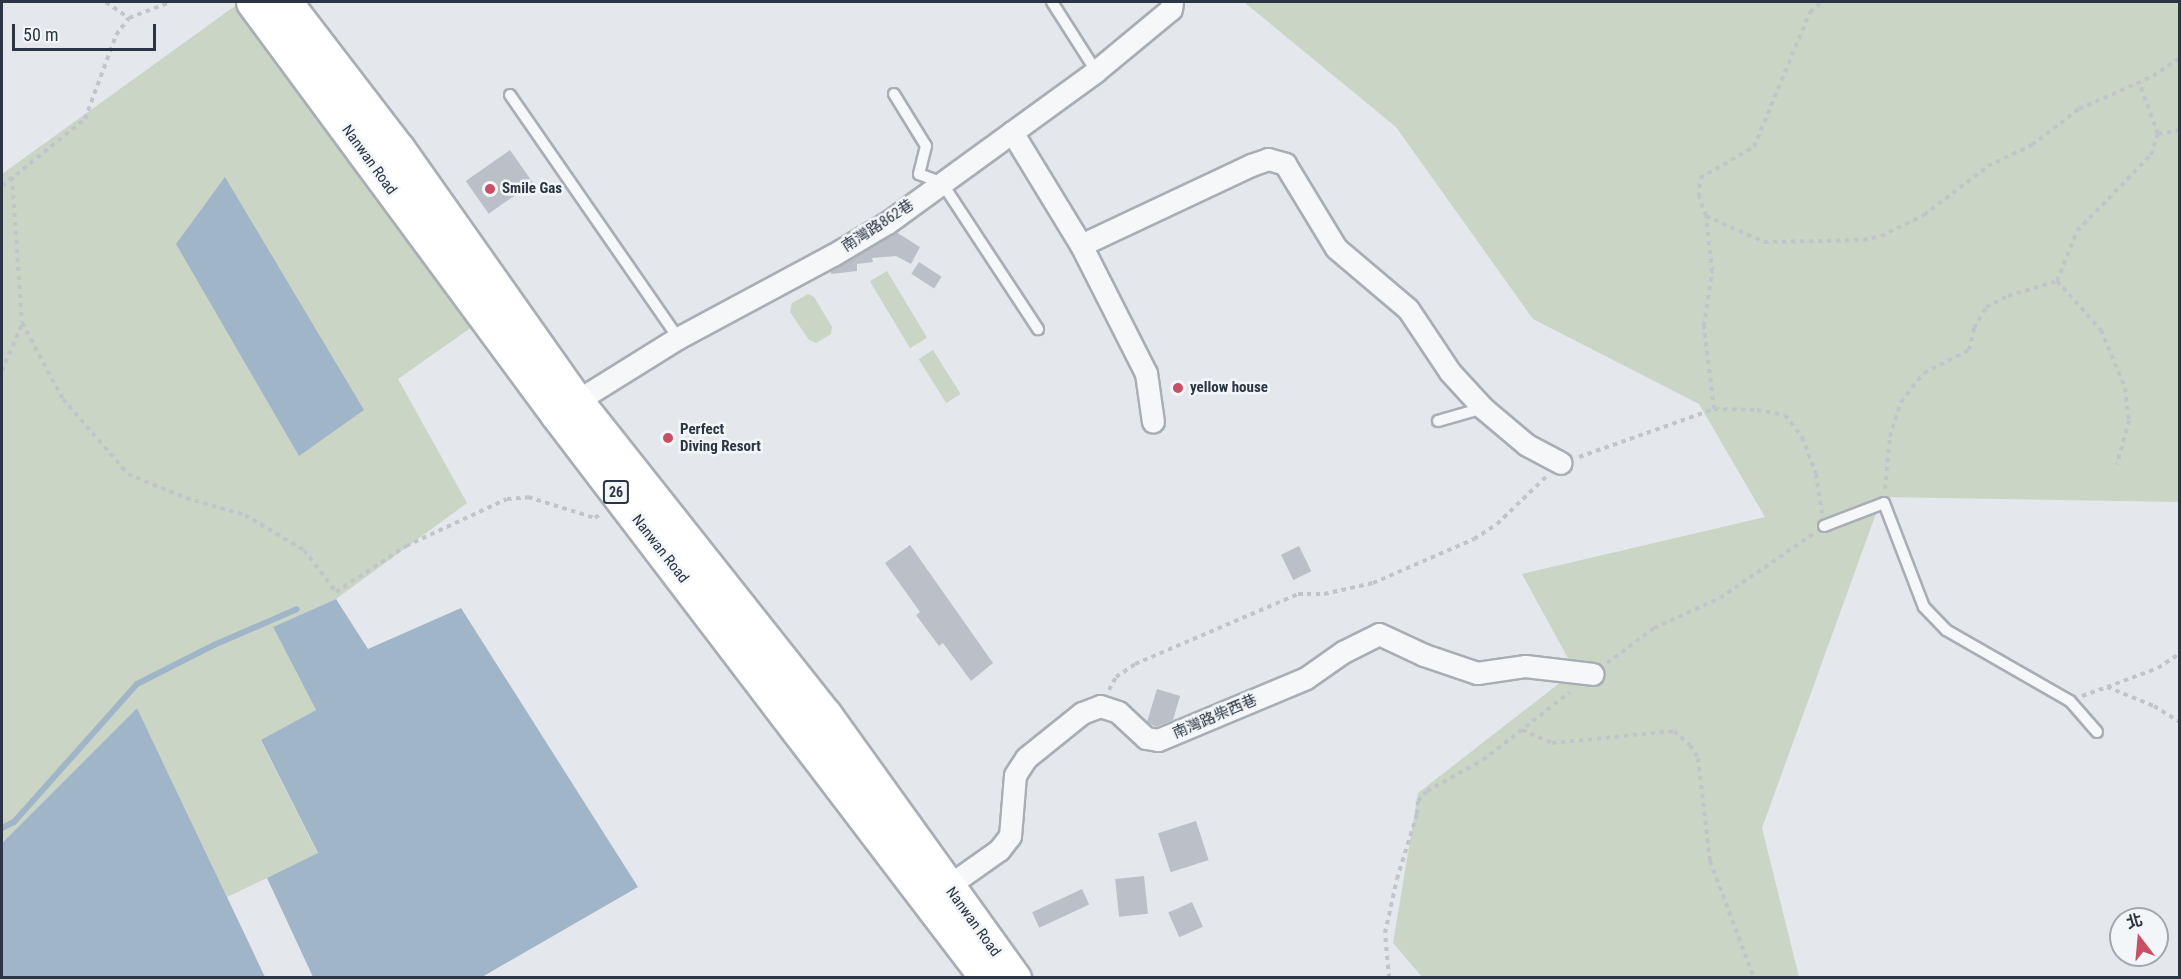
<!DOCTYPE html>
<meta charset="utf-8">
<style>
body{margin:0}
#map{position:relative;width:2181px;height:979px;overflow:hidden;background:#e4e7eb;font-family:"Roboto Condensed","Noto Sans TC",sans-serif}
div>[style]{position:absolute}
.green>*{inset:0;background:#cad5c5;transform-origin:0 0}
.water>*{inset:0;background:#a1b5c9}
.stream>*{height:6px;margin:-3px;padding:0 3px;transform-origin:3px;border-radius:3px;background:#a1b5c9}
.building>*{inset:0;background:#bbc0c8;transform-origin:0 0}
.path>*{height:4px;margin-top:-2px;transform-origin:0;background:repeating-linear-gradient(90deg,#c1c5ca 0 4.5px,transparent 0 9px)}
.roads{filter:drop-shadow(2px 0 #a9aeb5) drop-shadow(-2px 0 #a9aeb5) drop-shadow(0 2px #a9aeb5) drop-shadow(0 -2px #a9aeb5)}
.service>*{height:10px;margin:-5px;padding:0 5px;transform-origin:5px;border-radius:5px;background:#f6f7f9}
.minor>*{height:21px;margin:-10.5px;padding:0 10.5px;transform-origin:10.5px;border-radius:10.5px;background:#f6f7f9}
.primary>*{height:33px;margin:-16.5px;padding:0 16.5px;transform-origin:16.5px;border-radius:16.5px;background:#fff}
.dots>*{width:16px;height:16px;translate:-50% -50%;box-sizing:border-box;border:3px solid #f3f6f8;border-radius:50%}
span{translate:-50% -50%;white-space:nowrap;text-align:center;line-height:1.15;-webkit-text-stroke:5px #f3f6f8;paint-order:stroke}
.shield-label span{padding:2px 4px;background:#f3f6f8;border:2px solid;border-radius:4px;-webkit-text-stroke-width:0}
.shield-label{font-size:14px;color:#2c3543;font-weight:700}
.street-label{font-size:15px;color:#2c3543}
.poi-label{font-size:15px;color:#2c3543;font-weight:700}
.left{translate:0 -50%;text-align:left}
.frame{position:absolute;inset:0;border:3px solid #2c3543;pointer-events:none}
.north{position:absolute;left:2109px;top:907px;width:60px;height:60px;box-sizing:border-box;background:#f3f6f8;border:2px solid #a3a9b0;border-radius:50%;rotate:344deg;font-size:16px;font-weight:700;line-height:24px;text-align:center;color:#2c3543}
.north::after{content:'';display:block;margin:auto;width:21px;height:27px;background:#c94f65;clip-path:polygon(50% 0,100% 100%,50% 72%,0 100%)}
.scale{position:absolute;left:12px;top:24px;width:144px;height:27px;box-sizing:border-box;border:3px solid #2c3543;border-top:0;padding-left:8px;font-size:18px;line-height:21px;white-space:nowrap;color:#2c3543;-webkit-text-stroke:4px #f3f6f8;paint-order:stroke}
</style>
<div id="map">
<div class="green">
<i style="clip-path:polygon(1244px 2px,2179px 2px,2179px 502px,1882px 497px,1762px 828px,1799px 977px,1422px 977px,1393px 943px,1418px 793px,1575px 671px,1522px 574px,1765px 517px,1699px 404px,1533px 319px,1396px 127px)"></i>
<i style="clip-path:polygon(235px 6px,476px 324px,398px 379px,467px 503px,336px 599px,273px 627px,316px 710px,261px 741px,318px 854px,227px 897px,137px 708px,2px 843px,2px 174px)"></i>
<i style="left:887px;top:271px;width:78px;height:20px;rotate:59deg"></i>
<i style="clip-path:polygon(808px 294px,814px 297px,832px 327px,831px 334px,816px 343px,809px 340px,790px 312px,792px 303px)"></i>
<i style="left:933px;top:350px;width:52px;height:17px;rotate:58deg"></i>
</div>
<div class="water">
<i style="clip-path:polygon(225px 177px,364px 410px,299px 456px,176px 244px)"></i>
<i style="clip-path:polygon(336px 599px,368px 649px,461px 608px,638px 887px,482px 977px,313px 977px,267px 878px,318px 853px,261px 740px,316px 710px,273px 627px)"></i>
<i style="clip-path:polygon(137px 708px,265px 977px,2px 977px,2px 843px)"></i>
</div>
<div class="stream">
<i style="left:2px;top:828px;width:13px;rotate:-27deg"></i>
<i style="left:14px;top:822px;width:185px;rotate:-48.3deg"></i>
<i style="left:137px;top:684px;width:86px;rotate:-26.9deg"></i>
<i style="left:214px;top:645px;width:90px;rotate:-23.4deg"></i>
</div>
<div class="building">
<i style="left:510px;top:150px;width:40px;height:54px;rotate:55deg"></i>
<i style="clip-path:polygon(896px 232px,920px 247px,911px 264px,896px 256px,872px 258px,873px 262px,857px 264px,857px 271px,831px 274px,831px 271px)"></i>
<i style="left:919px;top:262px;width:27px;height:14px;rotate:33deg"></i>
<i style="clip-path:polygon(910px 545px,993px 663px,971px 681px,943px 643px,939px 646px,916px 615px,920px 612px,885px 563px)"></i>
<i style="left:1299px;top:546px;width:28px;height:20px;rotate:64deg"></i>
<i style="clip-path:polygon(1157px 689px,1180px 696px,1173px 720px,1156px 727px,1147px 722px)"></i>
<i style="left:1196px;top:821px;width:41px;height:40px;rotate:72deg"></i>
<i style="left:1144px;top:876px;width:38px;height:29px;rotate:84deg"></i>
<i style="left:1082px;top:889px;width:17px;height:55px;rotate:65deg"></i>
<i style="left:1192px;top:902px;width:27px;height:26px;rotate:66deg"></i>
</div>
<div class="path">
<i style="left:106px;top:2px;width:28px;rotate:35deg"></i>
<i style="left:2158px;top:134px;width:22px;rotate:-10deg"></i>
<i style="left:12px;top:177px;width:146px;rotate:86.1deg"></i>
<i style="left:22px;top:323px;width:86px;rotate:61.7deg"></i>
<i style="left:63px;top:399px;width:99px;rotate:49.1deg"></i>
<i style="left:128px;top:474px;width:63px;rotate:22.5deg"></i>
<i style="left:186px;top:498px;width:61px;rotate:16.1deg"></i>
<i style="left:245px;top:515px;width:69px;rotate:30.7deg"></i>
<i style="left:304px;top:550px;width:53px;rotate:52.7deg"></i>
<i style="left:336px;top:592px;width:84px;rotate:-33.3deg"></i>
<i style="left:406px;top:546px;width:111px;rotate:-25deg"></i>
<i style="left:507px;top:499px;width:21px;rotate:-5deg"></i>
<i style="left:528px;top:497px;width:70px;rotate:17.4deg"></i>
<i style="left:595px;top:518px;width:8px;rotate:-40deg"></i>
<i style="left:2px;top:186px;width:107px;rotate:-38.9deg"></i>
<i style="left:85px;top:119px;width:90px;rotate:-69.7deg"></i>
<i style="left:116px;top:35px;width:21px;rotate:-53deg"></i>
<i style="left:129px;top:18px;width:44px;rotate:-21.3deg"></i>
<i style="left:1706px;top:216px;width:64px;rotate:24.1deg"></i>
<i style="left:1764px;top:242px;width:99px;rotate:-1.2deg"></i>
<i style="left:1863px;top:240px;width:18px;rotate:-13deg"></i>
<i style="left:1881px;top:236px;width:48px;rotate:-26deg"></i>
<i style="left:1924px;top:215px;width:81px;rotate:-37.4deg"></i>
<i style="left:1988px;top:166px;width:49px;rotate:-25.5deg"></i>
<i style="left:2032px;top:145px;width:59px;rotate:-37.5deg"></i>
<i style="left:2079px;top:109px;width:81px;rotate:-24deg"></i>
<i style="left:2153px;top:76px;width:32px;rotate:-34deg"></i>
<i style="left:2057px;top:281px;width:66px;rotate:48.1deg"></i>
<i style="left:2101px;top:330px;width:63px;rotate:67.5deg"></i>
<i style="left:2125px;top:388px;width:32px;rotate:83deg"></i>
<i style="left:2129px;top:420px;width:46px;rotate:105.3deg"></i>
<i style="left:2px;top:371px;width:51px;rotate:-66.9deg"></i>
<i style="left:1714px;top:409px;width:84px;rotate:-96.9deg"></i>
<i style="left:1704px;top:326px;width:55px;rotate:-81.6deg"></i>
<i style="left:1712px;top:272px;width:56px;rotate:-96.1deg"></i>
<i style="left:1706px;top:216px;width:20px;rotate:-110deg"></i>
<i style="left:1699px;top:197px;width:19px;rotate:-87deg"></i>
<i style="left:1700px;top:178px;width:62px;rotate:-29.9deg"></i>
<i style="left:1754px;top:147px;width:146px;rotate:-67.5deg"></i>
<i style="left:1810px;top:12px;width:16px;rotate:-40deg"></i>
<i style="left:1579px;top:457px;width:143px;rotate:-19.6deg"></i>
<i style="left:1714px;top:409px;width:43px;rotate:1.3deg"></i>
<i style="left:1757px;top:410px;width:28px;rotate:10deg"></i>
<i style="left:1785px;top:415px;width:28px;rotate:52deg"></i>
<i style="left:1802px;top:437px;width:40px;rotate:69deg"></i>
<i style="left:1816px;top:474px;width:40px;rotate:81.5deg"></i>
<i style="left:1885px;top:489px;width:52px;rotate:-84.5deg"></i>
<i style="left:1890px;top:437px;width:37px;rotate:-73deg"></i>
<i style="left:1901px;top:402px;width:37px;rotate:-52deg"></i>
<i style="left:1924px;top:373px;width:51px;rotate:-27.1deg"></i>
<i style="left:1969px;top:350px;width:23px;rotate:-77deg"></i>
<i style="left:1974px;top:328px;width:24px;rotate:-60deg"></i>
<i style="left:1986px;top:307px;width:25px;rotate:-27deg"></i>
<i style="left:2008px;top:296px;width:51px;rotate:-17deg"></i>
<i style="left:2057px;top:281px;width:54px;rotate:-68.2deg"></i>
<i style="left:2077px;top:231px;width:106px;rotate:-45.8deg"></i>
<i style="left:2151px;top:155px;width:22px;rotate:-72deg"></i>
<i style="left:2158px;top:134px;width:55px;rotate:-110.1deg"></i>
<i style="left:1607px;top:663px;width:59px;rotate:-36.7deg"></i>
<i style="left:1654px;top:628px;width:72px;rotate:-24.4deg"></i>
<i style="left:1720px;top:598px;width:113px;rotate:-34.5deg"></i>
<i style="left:2107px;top:687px;width:54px;rotate:-20.4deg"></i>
<i style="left:2158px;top:668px;width:27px;rotate:-34deg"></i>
<i style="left:1109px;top:690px;width:15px;rotate:-62deg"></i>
<i style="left:1116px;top:677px;width:23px;rotate:-34deg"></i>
<i style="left:1135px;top:664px;width:177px;rotate:-23.2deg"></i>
<i style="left:1298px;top:594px;width:26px"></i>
<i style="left:1324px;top:594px;width:50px;rotate:-12.7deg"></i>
<i style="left:1373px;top:583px;width:110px;rotate:-23.5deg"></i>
<i style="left:1474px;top:539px;width:27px;rotate:-33deg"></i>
<i style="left:1497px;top:524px;width:71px;rotate:-43.9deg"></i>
<i style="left:2082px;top:696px;width:27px;rotate:-20deg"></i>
<i style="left:2107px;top:687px;width:51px;rotate:22deg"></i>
<i style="left:2154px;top:706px;width:31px;rotate:32deg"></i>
<i style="left:1522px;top:730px;width:33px;rotate:23deg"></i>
<i style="left:1552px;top:743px;width:123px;rotate:-5.6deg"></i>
<i style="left:1674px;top:731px;width:21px;rotate:41deg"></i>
<i style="left:1690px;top:745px;width:15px;rotate:58deg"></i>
<i style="left:1698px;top:758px;width:104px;rotate:83.4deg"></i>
<i style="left:1710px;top:861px;width:125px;rotate:69.4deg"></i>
<i style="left:1389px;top:978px;width:45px;rotate:-95.1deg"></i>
<i style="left:1385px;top:933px;width:55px;rotate:-77.5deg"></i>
<i style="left:1397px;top:879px;width:68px;rotate:-72.9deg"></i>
<i style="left:1417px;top:814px;width:13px;rotate:-86deg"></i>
<i style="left:1418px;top:801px;width:13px;rotate:-48deg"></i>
<i style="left:1427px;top:791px;width:64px;rotate:-29deg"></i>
<i style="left:1483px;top:760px;width:110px;rotate:-38deg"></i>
</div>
<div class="roads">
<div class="service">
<i style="left:1052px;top:2px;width:82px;rotate:57.5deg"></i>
<i style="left:894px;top:94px;width:61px;rotate:58.4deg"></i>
<i style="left:926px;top:146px;width:29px;rotate:104deg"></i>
<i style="left:919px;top:174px;width:25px;rotate:21deg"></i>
<i style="left:942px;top:183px;width:175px;rotate:56.7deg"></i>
<i style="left:510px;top:95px;width:295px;rotate:55.3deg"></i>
<i style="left:1438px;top:421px;width:47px;rotate:-16.1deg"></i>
<i style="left:1824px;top:526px;width:64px;rotate:-21deg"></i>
<i style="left:1884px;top:503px;width:111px;rotate:69deg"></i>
<i style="left:1924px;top:607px;width:32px;rotate:46deg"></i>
<i style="left:1946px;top:630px;width:143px;rotate:29.8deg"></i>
<i style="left:2070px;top:701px;width:41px;rotate:48.9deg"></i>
</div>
<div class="minor">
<i style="left:1012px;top:132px;width:132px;rotate:58.6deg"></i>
<i style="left:1081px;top:245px;width:144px;rotate:63.1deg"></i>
<i style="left:1146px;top:373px;width:49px;rotate:81.9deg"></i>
<i style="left:1081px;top:245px;width:188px;rotate:-25.2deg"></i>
<i style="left:1251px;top:165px;width:18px;rotate:-19deg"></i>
<i style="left:1268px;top:159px;width:18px;rotate:16deg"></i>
<i style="left:1285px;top:164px;width:98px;rotate:58.7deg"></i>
<i style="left:1336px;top:248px;width:94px;rotate:40.3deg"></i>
<i style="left:1408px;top:309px;width:76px;rotate:56.3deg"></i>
<i style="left:1450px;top:372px;width:49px;rotate:47.5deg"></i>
<i style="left:1483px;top:408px;width:57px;rotate:40.1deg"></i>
<i style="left:1527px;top:445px;width:38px;rotate:28deg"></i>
<i style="left:567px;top:407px;width:131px;rotate:-31.9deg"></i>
<i style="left:678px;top:338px;width:176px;rotate:-28.2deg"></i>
<i style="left:833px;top:255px;width:63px;rotate:-30.7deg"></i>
<i style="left:887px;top:223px;width:258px;rotate:-36deg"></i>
<i style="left:1096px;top:71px;width:97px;rotate:-39.6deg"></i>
<i style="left:1171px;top:9px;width:7px;rotate:-82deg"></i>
<i style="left:938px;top:893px;width:75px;rotate:-35.2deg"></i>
<i style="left:999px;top:850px;width:18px;rotate:-52deg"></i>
<i style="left:1010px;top:836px;width:61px;rotate:-85.3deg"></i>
<i style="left:1015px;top:775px;width:20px;rotate:-57deg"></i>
<i style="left:1026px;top:758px;width:72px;rotate:-38.8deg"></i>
<i style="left:1082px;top:713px;width:19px;rotate:-21deg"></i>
<i style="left:1100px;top:706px;width:19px;rotate:18deg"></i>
<i style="left:1118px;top:712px;width:38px;rotate:43deg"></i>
<i style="left:1146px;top:738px;width:12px;rotate:9deg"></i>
<i style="left:1158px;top:740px;width:160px;rotate:-22.7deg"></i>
<i style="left:1306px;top:678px;width:45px;rotate:-35.1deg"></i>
<i style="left:1343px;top:652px;width:40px;rotate:-26.6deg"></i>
<i style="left:1379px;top:634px;width:50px;rotate:25deg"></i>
<i style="left:1424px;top:655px;width:56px;rotate:18.8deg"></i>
<i style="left:1477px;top:673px;width:49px;rotate:-8.3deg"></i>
<i style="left:1525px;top:666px;width:68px;rotate:6.7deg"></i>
</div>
<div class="primary">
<i style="left:253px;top:2px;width:512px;rotate:53.58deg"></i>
<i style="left:557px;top:414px;width:709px;rotate:52.68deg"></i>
<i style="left:285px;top:2px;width:185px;rotate:52.5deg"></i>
<i style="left:398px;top:149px;width:309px;rotate:54.8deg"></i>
<i style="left:576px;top:401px;width:401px;rotate:51.6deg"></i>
<i style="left:825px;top:715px;width:324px;rotate:54.3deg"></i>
</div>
</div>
<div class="dots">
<i style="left:490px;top:189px;background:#c94f65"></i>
<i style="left:1178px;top:388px;background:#c94f65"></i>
<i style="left:668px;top:438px;background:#c94f65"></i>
</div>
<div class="shield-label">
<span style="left:616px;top:492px">26</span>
</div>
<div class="street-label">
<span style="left:369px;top:160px;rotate:54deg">Nanwan Road</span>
<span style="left:878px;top:226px;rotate:-33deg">南灣路862巷</span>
<span style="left:660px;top:549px;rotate:52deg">Nanwan Road</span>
<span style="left:1215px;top:717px;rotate:-23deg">南灣路柴西巷</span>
<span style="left:973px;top:922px;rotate:54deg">Nanwan Road</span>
</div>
<div class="poi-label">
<span class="left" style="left:502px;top:189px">Smile Gas</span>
<span class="left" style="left:1190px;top:388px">yellow house</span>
<span class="left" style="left:680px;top:438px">Perfect<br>Diving Resort</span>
</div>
<div class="frame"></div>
<div class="north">北</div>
<div class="scale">50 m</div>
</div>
